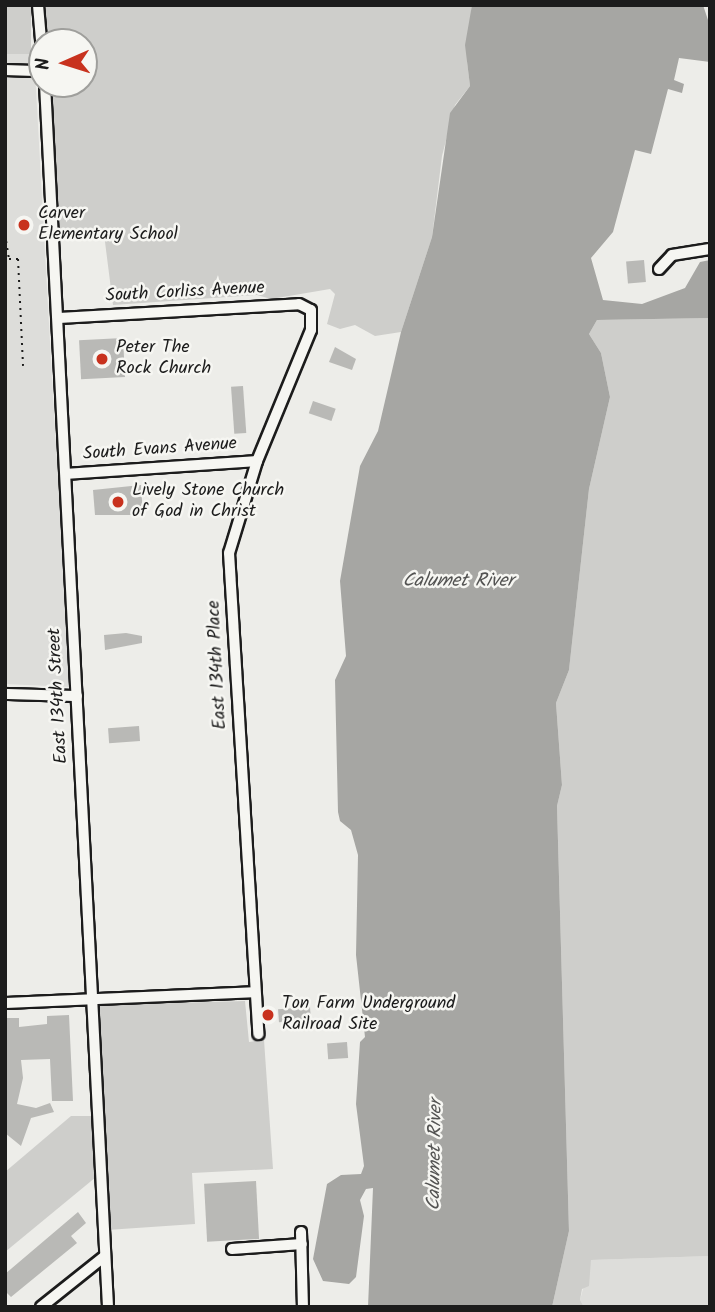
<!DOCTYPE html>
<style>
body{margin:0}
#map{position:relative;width:715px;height:1312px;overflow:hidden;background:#edede9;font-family:Kalam,sans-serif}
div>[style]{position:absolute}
.built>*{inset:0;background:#ddddda}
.green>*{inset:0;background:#cececb;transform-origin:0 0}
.water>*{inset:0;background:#a6a6a3}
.building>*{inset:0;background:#b9b9b6;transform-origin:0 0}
.path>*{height:2px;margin-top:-1px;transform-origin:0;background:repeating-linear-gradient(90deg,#1c1c1c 0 2px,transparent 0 7px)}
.roads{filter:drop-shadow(2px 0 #1c1c1c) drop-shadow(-2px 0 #1c1c1c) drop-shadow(0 2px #1c1c1c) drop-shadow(0 -2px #1c1c1c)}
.minor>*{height:10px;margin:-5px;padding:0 5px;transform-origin:5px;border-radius:5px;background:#f6f6f2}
.dots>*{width:19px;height:19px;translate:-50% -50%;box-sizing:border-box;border:4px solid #f6f6f2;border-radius:50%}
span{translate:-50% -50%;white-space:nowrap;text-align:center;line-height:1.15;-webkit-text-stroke:5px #f6f6f2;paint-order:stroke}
.poi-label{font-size:18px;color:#1c1c1c}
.left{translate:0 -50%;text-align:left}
.street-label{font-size:18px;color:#1c1c1c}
.water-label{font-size:19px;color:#535352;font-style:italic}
.frame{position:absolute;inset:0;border:7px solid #1c1c1c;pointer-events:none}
.north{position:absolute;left:28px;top:28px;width:70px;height:70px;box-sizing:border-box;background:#f6f6f2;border:2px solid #9f9f9c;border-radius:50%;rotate:267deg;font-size:19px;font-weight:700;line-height:28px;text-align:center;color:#1c1c1c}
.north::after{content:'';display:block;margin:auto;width:24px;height:32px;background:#c8321e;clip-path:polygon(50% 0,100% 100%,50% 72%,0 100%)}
</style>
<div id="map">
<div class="built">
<i style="clip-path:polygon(34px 53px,53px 396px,71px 687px,5px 684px,5px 54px)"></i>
<i style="clip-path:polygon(710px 1256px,710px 1307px,584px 1307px,580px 1300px,591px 1260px)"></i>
</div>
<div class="green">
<i style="left:5px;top:5px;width:26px;height:49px"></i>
<i style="clip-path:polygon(43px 5px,472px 5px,467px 61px,470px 86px,455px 105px,442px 156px,432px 237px,401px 332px,375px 336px,355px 325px,340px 329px,327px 324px,335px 294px,330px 289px,271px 299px,257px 295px,113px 305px,104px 234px,60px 239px,49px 84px,84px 84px,84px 42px,46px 42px)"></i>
<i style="clip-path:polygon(710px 318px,710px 1256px,591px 1260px,589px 1286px,582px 1289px,580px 1300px,584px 1307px,552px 1307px,569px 1231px,557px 806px,562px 785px,556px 703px,569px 670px,589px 489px,610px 397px,601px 353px,589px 334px,597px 320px)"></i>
<i style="clip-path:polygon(245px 1001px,249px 1042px,264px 1040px,273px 1169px,192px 1173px,195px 1224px,107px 1230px,99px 1005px)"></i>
<i style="clip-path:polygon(71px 1116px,92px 1116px,96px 1177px,5px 1252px,5px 1172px)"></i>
</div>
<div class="water">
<i style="clip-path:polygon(472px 5px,703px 5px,710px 26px,710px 62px,679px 58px,674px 80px,684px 84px,682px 93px,668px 89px,651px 154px,635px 150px,613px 232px,591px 258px,603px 300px,642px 304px,685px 288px,700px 262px,710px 260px,710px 318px,597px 320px,589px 334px,601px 353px,610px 397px,589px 489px,569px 670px,556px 703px,562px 785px,557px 806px,569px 1231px,552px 1307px,368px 1307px,373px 1188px,366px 1189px,360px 1200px,364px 1216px,356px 1277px,349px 1284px,323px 1281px,313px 1259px,327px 1184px,341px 1175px,361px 1174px,364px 1166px,356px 1104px,360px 1042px,365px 1037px,356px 955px,358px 855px,351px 830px,340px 821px,338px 812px,335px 680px,346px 656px,340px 581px,360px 466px,378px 431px,401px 332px,432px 237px,450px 113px,470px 86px,465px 45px)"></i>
</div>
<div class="building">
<i style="left:644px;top:260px;width:22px;height:18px;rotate:85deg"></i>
<i style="left:123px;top:338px;width:39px;height:44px;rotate:87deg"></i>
<i style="clip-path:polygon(335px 347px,356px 359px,352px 370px,329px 362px)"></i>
<i style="left:243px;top:386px;width:47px;height:12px;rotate:86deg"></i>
<i style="left:313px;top:401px;width:24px;height:13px;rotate:19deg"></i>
<i style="clip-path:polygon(141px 485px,143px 515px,95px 515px,93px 490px)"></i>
<i style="clip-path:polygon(126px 633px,142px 636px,142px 643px,105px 650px,104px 635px)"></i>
<i style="left:139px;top:726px;width:15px;height:31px;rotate:86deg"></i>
<i style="left:310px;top:1007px;width:13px;height:32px;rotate:86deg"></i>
<i style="clip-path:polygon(69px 1015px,73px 1101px,52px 1101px,50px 1059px,21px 1060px,23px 1078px,17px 1104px,36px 1108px,50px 1103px,54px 1112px,31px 1118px,21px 1146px,5px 1133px,5px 1018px,19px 1018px,19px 1027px,47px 1024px,47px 1016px)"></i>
<i style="left:347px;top:1042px;width:16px;height:20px;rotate:86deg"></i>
<i style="left:256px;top:1181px;width:58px;height:52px;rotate:87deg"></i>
<i style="clip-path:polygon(78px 1212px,86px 1223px,71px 1236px,77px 1243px,11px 1297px,5px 1291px,5px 1274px)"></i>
</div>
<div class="path">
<i style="left:5px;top:234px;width:25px;rotate:81deg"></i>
<i style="left:9px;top:259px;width:9px"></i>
<i style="left:18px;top:259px;width:107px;rotate:87.3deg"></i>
</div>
<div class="roads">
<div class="minor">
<i style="left:38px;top:5px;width:47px;rotate:85.1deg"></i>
<i style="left:5px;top:70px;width:37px;rotate:2deg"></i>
<i style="left:45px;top:84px;width:1225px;rotate:87.05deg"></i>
<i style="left:659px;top:269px;width:19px;rotate:-47deg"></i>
<i style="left:672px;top:255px;width:38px;rotate:-9deg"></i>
<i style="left:59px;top:318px;width:240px;rotate:-3.3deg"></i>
<i style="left:299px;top:304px;width:13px;rotate:27deg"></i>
<i style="left:311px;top:310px;width:20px;rotate:90deg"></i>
<i style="left:311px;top:330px;width:142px;rotate:112.4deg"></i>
<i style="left:257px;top:461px;width:96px;rotate:106.9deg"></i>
<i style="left:229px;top:553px;width:482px;rotate:86.5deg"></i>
<i style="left:66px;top:474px;width:191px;rotate:-3.9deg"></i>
<i style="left:5px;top:694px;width:72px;rotate:1.6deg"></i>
<i style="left:5px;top:1003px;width:249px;rotate:-2.5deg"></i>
<i style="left:301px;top:1232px;width:75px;rotate:88.5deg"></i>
<i style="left:232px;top:1249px;width:70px;rotate:-4.1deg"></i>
<i style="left:41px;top:1307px;width:82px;rotate:-38.6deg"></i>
</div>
</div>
<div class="dots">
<i style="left:24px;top:225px;background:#c8321e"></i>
<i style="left:102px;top:359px;background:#c8321e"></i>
<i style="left:118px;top:502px;background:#c8321e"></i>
<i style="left:268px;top:1015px;background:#c8321e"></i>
</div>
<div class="poi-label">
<span class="left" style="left:38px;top:225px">Carver<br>Elementary School</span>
<span class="left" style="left:116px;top:359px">Peter The<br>Rock Church</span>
<span class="left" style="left:132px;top:502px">Lively Stone Church<br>of God in Christ</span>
<span class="left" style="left:282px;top:1015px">Ton Farm Underground<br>Railroad Site</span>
</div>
<div class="street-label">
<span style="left:185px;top:293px;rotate:-3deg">South Corliss Avenue</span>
<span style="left:160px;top:450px;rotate:-4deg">South Evans Avenue</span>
<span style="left:218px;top:665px;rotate:-93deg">East 134th Place</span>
<span style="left:59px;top:696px;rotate:-93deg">East 134th Street</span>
</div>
<div class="water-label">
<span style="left:458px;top:582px">Calumet River</span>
<span style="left:436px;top:1155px;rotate:-89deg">Calumet River</span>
</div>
<div class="frame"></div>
<div class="north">N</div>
</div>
